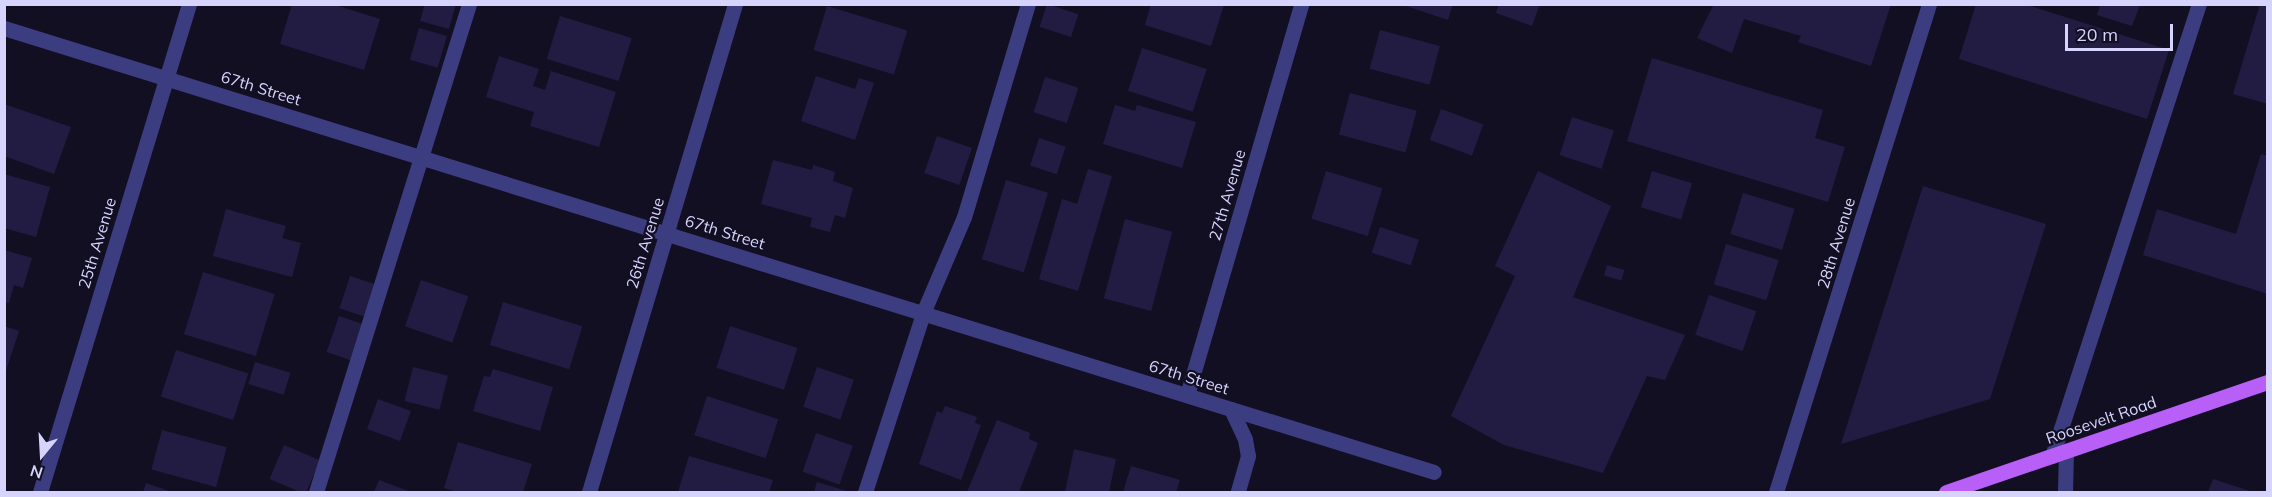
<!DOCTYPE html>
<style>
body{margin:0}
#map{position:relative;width:2272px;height:497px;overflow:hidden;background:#120f23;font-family:Mulish,sans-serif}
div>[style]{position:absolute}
.building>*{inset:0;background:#221c43;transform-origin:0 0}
.service>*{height:15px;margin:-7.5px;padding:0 7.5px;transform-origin:7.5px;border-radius:7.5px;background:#3c3d80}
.minor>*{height:15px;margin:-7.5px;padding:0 7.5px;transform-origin:7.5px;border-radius:7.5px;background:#3c3d80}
.primary>*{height:15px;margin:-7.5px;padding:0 7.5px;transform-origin:7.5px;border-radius:7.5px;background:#b85ff8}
span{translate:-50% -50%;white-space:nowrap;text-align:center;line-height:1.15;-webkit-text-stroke:4.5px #120f23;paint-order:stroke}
.street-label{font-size:16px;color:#d6d3fd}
.frame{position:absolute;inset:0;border:6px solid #d6d3fd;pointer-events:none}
.north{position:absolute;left:12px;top:425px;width:60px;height:60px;-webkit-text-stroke:4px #120f23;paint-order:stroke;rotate:198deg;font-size:16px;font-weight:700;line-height:24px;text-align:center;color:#d6d3fd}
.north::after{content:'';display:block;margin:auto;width:21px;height:27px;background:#d6d3fd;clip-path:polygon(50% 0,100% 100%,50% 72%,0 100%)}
.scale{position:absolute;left:2065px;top:24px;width:108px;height:27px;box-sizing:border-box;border:3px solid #d6d3fd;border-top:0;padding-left:8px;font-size:18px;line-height:21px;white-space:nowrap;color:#d6d3fd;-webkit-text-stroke:4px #120f23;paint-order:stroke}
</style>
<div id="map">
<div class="building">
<i style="clip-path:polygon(292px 4px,332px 4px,380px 19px,364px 70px,280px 44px)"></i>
<i style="clip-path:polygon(425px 4px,456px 4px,449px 29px,420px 21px)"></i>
<i style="left:1047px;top:4px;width:33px;height:24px;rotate:18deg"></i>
<i style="clip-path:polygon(1151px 4px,1224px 5px,1211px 46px,1145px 25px)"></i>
<i style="clip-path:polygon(1400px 4px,1453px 4px,1448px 20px)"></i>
<i style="clip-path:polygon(1499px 4px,1540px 4px,1532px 26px,1496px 13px)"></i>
<i style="clip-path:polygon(1714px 4px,1891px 4px,1871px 66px,1798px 42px,1801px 36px,1744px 19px,1732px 53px,1697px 38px)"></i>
<i style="clip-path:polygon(1976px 4px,2024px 4px,2169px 50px,2147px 119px,1959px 59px)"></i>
<i style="clip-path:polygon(2260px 4px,2268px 4px,2268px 104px,2233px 94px)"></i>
<i style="clip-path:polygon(2100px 5px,2140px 5px,2132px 26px,2097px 15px)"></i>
<i style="left:827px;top:6px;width:84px;height:46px;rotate:17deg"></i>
<i style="left:560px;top:16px;width:75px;height:45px;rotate:17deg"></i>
<i style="left:419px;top:28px;width:29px;height:33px;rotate:16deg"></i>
<i style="left:1380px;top:30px;width:62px;height:40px;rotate:15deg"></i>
<i style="left:1142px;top:48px;width:68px;height:45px;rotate:18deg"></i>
<i style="clip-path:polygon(499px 56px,539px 69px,533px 86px,545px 90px,551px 71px,616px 92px,599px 147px,530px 126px,534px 112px,486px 97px)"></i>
<i style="clip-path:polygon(1652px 58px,1823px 110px,1815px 138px,1845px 147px,1828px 202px,1627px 141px)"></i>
<i style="clip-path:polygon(816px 76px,855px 89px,859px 78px,874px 83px,855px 140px,801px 121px)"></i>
<i style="left:1045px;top:77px;width:35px;height:37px;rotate:18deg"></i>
<i style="left:1350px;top:93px;width:69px;height:43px;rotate:15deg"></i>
<i style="clip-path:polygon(4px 104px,71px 127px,54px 174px,4px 156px)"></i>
<i style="clip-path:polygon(1115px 105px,1135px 111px,1137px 105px,1196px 122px,1182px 168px,1103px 144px)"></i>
<i style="left:1441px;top:109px;width:45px;height:33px;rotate:20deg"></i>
<i style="left:1572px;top:117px;width:44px;height:40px;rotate:18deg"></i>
<i style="left:937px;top:136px;width:37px;height:39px;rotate:19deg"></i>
<i style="left:1039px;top:138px;width:28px;height:29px;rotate:18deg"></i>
<i style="clip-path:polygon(2261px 154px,2268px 156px,2268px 294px,2143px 255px,2157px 209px,2236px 234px)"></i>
<i style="clip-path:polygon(773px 160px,812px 170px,813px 165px,835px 172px,833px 181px,853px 188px,845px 218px,835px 215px,830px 232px,810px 227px,812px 218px,761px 204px)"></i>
<i style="clip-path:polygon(1088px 169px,1112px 176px,1078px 291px,1039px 279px,1062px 199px,1077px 204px)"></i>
<i style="left:1326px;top:171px;width:59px;height:50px;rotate:17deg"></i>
<i style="clip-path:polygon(1538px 171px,1611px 206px,1573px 297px,1685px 335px,1665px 380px,1647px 376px,1603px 473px,1504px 445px,1451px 416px,1515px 276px,1495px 266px)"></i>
<i style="left:1652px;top:171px;width:42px;height:38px;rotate:17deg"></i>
<i style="clip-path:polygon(4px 174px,50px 187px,36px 237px,4px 228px)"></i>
<i style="left:1006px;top:180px;width:44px;height:83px;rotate:17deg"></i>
<i style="clip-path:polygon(1923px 186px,2046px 224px,1990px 399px,1841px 444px)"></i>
<i style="left:1743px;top:193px;width:54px;height:43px;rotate:17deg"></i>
<i style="clip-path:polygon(226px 209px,286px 226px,282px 238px,301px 243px,292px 277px,213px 256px)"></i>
<i style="left:1125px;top:219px;width:49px;height:82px;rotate:15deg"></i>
<i style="left:1380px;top:227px;width:41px;height:27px;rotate:18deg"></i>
<i style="left:1726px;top:244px;width:55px;height:42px;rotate:17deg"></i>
<i style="clip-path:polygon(4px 250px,32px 258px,23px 288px,14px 285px,9px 303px,4px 302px)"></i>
<i style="left:1607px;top:265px;width:18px;height:11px;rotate:16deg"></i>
<i style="left:203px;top:272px;width:75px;height:65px;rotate:17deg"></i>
<i style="left:350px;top:276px;width:28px;height:34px;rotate:18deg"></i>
<i style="left:421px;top:280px;width:50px;height:49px;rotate:19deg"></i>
<i style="left:1709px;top:295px;width:50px;height:42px;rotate:19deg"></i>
<i style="left:503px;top:302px;width:83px;height:45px;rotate:17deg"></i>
<i style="left:339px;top:316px;width:28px;height:38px;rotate:19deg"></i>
<i style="clip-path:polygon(4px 326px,19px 331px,5px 374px,4px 374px)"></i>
<i style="left:730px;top:326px;width:71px;height:44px;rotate:18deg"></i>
<i style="left:176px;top:350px;width:76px;height:49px;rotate:18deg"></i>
<i style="left:255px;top:362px;width:37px;height:23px;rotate:17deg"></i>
<i style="left:413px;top:367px;width:36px;height:35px;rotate:14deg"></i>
<i style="left:817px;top:367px;width:39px;height:42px;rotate:19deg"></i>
<i style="clip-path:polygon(493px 369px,553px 387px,540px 431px,473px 411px,484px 376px,490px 377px)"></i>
<i style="left:707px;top:396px;width:75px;height:41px;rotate:18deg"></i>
<i style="left:378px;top:399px;width:35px;height:32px;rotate:20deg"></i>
<i style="clip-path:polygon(945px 406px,977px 417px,975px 423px,981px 425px,961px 480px,919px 464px,937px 411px,942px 413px)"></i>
<i style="clip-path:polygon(997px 420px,1030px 433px,1029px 439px,1038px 443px,1019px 492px,967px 492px)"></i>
<i style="left:162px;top:430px;width:67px;height:41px;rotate:15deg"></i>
<i style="left:816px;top:433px;width:39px;height:41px;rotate:19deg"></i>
<i style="clip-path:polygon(458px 442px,532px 464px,523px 492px,457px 492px,444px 488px)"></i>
<i style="left:284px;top:445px;width:39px;height:37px;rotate:23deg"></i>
<i style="clip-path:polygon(1074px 449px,1116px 459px,1109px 492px,1065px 492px)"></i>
<i style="clip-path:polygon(689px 456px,773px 480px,769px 492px,678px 492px)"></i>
<i style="clip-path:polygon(1131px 466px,1180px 480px,1176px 492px,1123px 492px)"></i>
<i style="clip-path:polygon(2213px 479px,2253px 492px,2208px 492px)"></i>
<i style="clip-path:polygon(379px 480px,411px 492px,374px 492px)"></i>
<i style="clip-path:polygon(817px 482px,850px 492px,814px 492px)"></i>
<i style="clip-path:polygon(146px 483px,172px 492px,143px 492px)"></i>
</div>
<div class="service">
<i style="left:2052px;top:456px;width:475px;rotate:-72deg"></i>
<i style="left:316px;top:492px;width:511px;rotate:-72.59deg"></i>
<i style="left:865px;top:492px;width:188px;rotate:-72deg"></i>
<i style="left:923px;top:313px;width:104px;rotate:-66.9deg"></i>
<i style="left:964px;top:217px;width:222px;rotate:-73.3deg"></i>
<i style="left:2065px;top:492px;width:41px;rotate:-88.6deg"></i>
</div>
<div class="minor">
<i style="left:4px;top:28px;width:1497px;rotate:17.25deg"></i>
<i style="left:1187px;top:395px;width:407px;rotate:-73.7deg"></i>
<i style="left:1231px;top:409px;width:33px;rotate:65deg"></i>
<i style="left:1245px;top:439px;width:17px;rotate:80deg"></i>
<i style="left:1248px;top:456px;width:37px;rotate:106deg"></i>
<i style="left:40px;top:492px;width:510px;rotate:-73.02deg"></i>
<i style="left:589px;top:492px;width:509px;rotate:-73.34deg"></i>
<i style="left:1776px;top:492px;width:511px;rotate:-72.59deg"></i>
</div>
<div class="primary">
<i style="left:1946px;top:492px;width:340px;rotate:-18.9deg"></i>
</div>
<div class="street-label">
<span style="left:261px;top:88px;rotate:17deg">67th Street</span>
<span style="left:1227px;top:195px;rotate:-74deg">27th Avenue</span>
<span style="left:725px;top:232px;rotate:17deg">67th Street</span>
<span style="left:97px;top:243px;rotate:-73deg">25th Avenue</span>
<span style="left:645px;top:243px;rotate:-73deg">26th Avenue</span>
<span style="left:1836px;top:243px;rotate:-73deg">28th Avenue</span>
<span style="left:1189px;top:377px;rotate:17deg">67th Street</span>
<span style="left:2101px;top:420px;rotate:-19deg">Roosevelt Road</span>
</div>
<div class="frame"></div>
<div class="north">N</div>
<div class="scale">20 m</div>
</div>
